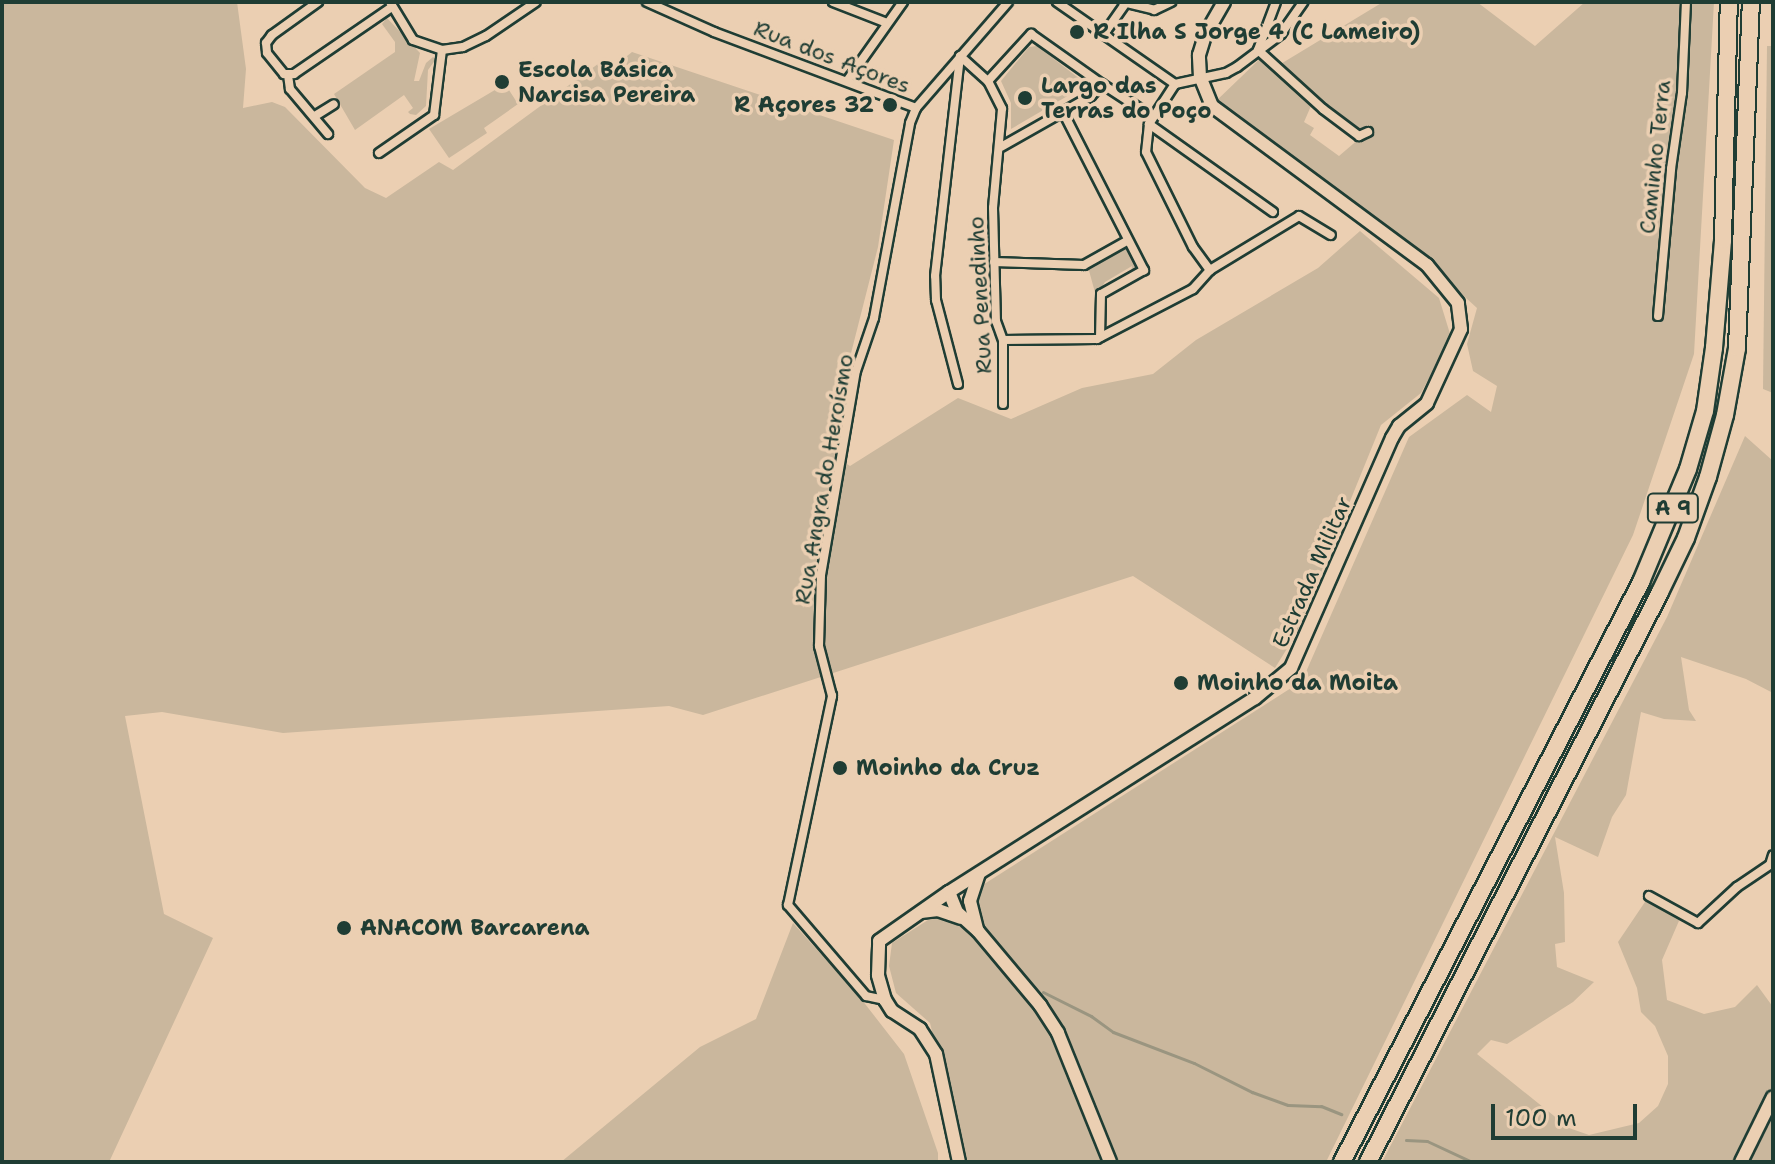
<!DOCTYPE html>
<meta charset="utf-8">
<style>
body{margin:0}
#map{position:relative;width:1775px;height:1164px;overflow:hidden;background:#ebcfb2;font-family:"Shantell Sans",sans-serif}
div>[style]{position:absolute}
.green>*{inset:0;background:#cab79d}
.stream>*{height:3px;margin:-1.5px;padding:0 1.5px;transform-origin:1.5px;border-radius:1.5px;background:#9a9580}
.roads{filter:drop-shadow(2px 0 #1f3d34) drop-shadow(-2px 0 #1f3d34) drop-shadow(0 2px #1f3d34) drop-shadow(0 -2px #1f3d34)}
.street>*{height:8px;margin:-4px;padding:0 4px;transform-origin:4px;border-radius:4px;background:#ebcfb2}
.secondary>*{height:12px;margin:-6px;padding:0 6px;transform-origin:6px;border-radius:6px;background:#ebcfb2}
.highway>*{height:16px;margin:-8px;padding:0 8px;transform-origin:8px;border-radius:8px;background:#ebcfb2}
.dots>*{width:22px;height:22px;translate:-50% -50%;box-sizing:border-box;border:4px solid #ebcfb2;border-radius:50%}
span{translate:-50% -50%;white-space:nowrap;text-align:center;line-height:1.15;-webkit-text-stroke:7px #ebcfb2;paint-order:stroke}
.shield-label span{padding:2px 6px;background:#ebcfb2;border:2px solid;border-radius:6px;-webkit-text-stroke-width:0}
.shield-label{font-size:20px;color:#1f3d34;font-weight:700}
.poi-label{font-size:22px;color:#1f3d34;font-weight:700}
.left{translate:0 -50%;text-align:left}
.right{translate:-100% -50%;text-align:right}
.street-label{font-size:22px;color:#1f3d34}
.frame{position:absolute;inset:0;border:4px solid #1f3d34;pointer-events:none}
.scale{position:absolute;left:1491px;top:1104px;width:146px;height:36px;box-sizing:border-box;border:4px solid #1f3d34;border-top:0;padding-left:10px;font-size:24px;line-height:28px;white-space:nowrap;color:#1f3d34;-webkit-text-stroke:6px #ebcfb2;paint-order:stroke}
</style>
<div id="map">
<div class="green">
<i style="clip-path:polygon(2px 2px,237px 2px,246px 69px,243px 108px,272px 102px,285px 107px,365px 188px,386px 198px,439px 162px,453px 170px,602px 61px,616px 65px,632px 52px,894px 140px,878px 247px,847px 369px,836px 457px,850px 466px,958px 398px,1011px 419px,1082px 388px,1153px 374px,1196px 340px,1318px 268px,1360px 231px,1439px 298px,1451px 337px,1421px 393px,1381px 425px,1296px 634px,1275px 668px,1133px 576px,703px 715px,669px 706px,283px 733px,162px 712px,125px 716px,164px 914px,213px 938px,110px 1160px,2px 1162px)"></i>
<i style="clip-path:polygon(evenodd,1383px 2px,1477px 2px,1535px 46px,1585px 2px,1714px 2px,1694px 354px,1633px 535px,1326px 1162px,964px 1162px,930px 1023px,896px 993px,889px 966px,892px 943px,1302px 681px,1409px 437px,1467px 395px,1491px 412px,1497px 386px,1473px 371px,1467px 344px,1477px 308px,1397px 235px,1214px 103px,1266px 53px,1279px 65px,1383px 2px,1314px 99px,1331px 115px,1367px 132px,1339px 156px,1310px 135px,1314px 128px,1304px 122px,1314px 99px)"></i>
<i style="clip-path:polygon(387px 18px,420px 53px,414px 81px,419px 81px,426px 63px,433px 57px,436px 59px,428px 70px,426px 106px,416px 115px,410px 114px,408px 112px,413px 108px,404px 95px,355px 130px,334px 94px,395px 52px,395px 42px,382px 24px)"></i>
<i style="clip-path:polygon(1037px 46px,1089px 86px,1092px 85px,1092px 89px,1083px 96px,1076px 91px,1011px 129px,1011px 103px,1001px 81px,1029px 47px)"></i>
<i style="clip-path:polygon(1767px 46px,1773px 46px,1773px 393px,1763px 389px)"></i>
<i style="clip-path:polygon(505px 84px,518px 104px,484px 128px,487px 133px,449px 158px,429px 129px)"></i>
<i style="clip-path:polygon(1126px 247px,1137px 269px,1131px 273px,1132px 266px,1105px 282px,1096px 296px,1088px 267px)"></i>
<i style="clip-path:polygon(1745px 436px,1773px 461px,1773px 693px,1746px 679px,1681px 657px,1689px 710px,1696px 721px,1664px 719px,1641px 712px,1626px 795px,1612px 817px,1598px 857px,1555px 837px,1564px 893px,1565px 942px,1555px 944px,1557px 967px,1594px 982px,1573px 1002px,1507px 1044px,1491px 1040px,1477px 1054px,1569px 1128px,1589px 1135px,1639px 1123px,1658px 1106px,1668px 1084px,1668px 1056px,1655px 1026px,1641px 1012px,1637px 988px,1618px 942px,1649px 896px,1682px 914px,1662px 960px,1667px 1000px,1704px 1014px,1735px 1007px,1757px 985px,1773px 1007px,1773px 1162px,1382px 1162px,1667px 617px)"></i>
<i style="clip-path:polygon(793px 923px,862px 1000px,904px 1054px,938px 1153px,938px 1162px,561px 1162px,700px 1047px,756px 1019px)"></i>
</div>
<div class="stream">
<i style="left:1043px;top:992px;width:54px;rotate:26.6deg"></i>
<i style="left:1091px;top:1016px;width:27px;rotate:36deg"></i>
<i style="left:1113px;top:1032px;width:87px;rotate:20.9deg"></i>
<i style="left:1194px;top:1063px;width:65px;rotate:26.6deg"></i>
<i style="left:1252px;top:1092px;width:38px;rotate:20deg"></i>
<i style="left:1288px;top:1105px;width:33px;rotate:2deg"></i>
<i style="left:1321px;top:1106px;width:22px;rotate:22deg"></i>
<i style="left:1406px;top:1140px;width:21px;rotate:3deg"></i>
<i style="left:1427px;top:1141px;width:47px;rotate:24.9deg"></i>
<i style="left:1470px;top:1161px;width:21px;rotate:3deg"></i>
</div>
<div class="roads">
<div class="street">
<i style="left:318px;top:2px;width:57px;rotate:144.3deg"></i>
<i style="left:272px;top:35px;width:10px;rotate:127deg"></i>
<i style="left:266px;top:43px;width:10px;rotate:84deg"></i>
<i style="left:267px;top:53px;width:27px;rotate:51deg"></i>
<i style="left:284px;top:74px;width:10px"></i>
<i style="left:294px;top:74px;width:119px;rotate:-34.4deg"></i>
<i style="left:390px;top:2px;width:44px;rotate:58.8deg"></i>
<i style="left:413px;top:40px;width:31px;rotate:19deg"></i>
<i style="left:442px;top:50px;width:21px;rotate:-8deg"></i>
<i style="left:463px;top:47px;width:25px;rotate:-26deg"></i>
<i style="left:486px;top:36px;width:60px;rotate:-34.2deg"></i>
<i style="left:647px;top:2px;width:73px;rotate:24.1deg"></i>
<i style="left:714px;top:32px;width:216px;rotate:20.6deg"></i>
<i style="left:833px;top:2px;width:58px;rotate:21.3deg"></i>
<i style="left:1057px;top:2px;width:144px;rotate:34.8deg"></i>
<i style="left:1175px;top:84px;width:52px;rotate:-12.2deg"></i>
<i style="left:1226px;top:73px;width:13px;rotate:-29deg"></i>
<i style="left:1237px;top:67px;width:55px;rotate:-36.9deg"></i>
<i style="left:1281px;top:34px;width:39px;rotate:-55deg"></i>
<i style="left:1123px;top:2px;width:32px;rotate:14deg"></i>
<i style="left:1154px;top:10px;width:19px;rotate:-25deg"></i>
<i style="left:1276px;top:2px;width:51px;rotate:110.6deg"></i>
<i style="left:1258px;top:50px;width:88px;rotate:42.2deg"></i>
<i style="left:1323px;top:109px;width:45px;rotate:36.9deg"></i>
<i style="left:1359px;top:136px;width:10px;rotate:-24deg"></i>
<i style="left:1104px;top:34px;width:37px;rotate:-55deg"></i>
<i style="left:960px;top:56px;width:38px;rotate:42deg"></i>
<i style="left:988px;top:81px;width:31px;rotate:63deg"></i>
<i style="left:1002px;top:109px;width:99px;rotate:95.2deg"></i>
<i style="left:993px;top:208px;width:113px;rotate:88.5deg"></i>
<i style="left:996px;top:321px;width:20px;rotate:70deg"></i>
<i style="left:1003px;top:340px;width:64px;rotate:90deg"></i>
<i style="left:288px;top:75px;width:14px;rotate:82deg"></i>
<i style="left:290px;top:89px;width:59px;rotate:49.8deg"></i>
<i style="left:847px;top:81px;width:97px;rotate:-54.7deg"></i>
<i style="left:988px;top:81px;width:64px;rotate:-47.5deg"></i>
<i style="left:1031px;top:34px;width:87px;rotate:35.2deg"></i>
<i style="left:1102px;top:84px;width:16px;rotate:133deg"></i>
<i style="left:1091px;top:96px;width:103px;rotate:150.5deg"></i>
<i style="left:1102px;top:84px;width:48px;rotate:33deg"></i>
<i style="left:1175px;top:84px;width:48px;rotate:123deg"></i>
<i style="left:1149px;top:124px;width:28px;rotate:96deg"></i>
<i style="left:1146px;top:152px;width:106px;rotate:63.7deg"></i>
<i style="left:1193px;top:247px;width:29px;rotate:54deg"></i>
<i style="left:1063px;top:112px;width:178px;rotate:62.9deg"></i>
<i style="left:1144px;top:270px;width:49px;rotate:150.8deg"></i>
<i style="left:1101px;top:294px;width:43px;rotate:91.3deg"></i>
<i style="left:315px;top:116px;width:22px;rotate:-32deg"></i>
<i style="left:1149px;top:124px;width:152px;rotate:35.4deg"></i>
<i style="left:379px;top:153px;width:67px;rotate:-34.6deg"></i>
<i style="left:434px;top:115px;width:65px;rotate:-83deg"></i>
<i style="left:994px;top:262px;width:90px;rotate:1.9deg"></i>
<i style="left:1084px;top:265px;width:49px;rotate:-29.2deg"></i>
<i style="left:1658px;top:316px;width:148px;rotate:-84.9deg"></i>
<i style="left:1671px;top:169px;width:77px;rotate:-81.8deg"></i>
<i style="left:1682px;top:93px;width:91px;rotate:-87.5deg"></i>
<i style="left:1003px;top:340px;width:94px;rotate:-0.6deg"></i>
<i style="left:1097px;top:339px;width:108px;rotate:-27.5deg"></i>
<i style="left:1193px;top:289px;width:25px;rotate:-48deg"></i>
<i style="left:1210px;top:270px;width:104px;rotate:-31.2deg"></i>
<i style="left:1299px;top:216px;width:37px;rotate:31deg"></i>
<i style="left:958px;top:384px;width:87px;rotate:-104.7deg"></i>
<i style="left:936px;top:300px;width:24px;rotate:-92deg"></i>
<i style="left:935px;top:276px;width:221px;rotate:-83.5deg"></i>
<i style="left:1649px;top:896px;width:56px;rotate:28.9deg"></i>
<i style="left:1698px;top:923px;width:53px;rotate:-42.7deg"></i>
<i style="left:1737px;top:887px;width:40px;rotate:-34deg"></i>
<i style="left:1770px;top:865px;width:10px;rotate:-73deg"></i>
<i style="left:885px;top:1000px;width:19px;rotate:-168deg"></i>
<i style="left:866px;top:996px;width:120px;rotate:-130.6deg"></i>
<i style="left:788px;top:905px;width:214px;rotate:-78.1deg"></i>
<i style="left:832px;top:696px;width:52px;rotate:-104.6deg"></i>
<i style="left:819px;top:646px;width:71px;rotate:-88.4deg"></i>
<i style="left:821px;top:575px;width:207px;rotate:-80.3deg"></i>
<i style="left:856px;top:371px;width:56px;rotate:-71.2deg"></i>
<i style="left:874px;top:318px;width:198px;rotate:-79.5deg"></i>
<i style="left:910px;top:123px;width:16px;rotate:-68deg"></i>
<i style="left:916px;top:108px;width:140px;rotate:-49deg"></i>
</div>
<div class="secondary">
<i style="left:949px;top:892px;width:22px;rotate:68deg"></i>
<i style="left:957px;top:912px;width:28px;rotate:42deg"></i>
<i style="left:978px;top:931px;width:97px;rotate:50deg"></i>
<i style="left:1040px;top:1005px;width:33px;rotate:57deg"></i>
<i style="left:1058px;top:1033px;width:139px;rotate:68deg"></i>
<i style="left:921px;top:912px;width:17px;rotate:-7deg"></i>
<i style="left:938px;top:910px;width:24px;rotate:19deg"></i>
<i style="left:977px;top:929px;width:29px;rotate:-104deg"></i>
<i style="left:970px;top:901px;width:28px;rotate:-72deg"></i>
<i style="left:959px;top:1162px;width:110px;rotate:-102deg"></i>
<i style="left:936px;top:1054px;width:30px;rotate:-123deg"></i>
<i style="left:920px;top:1029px;width:33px;rotate:-147deg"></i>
<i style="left:892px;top:1011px;width:13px;rotate:-122deg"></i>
<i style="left:885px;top:1000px;width:26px;rotate:-106deg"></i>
<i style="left:878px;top:975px;width:34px;rotate:-88deg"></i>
<i style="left:879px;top:941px;width:85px;rotate:-35deg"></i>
<i style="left:949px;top:892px;width:362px;rotate:-32.4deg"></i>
<i style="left:1255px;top:698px;width:47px;rotate:-39.8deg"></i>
<i style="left:1291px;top:668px;width:251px;rotate:-66.3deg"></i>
<i style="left:1392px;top:438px;width:14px;rotate:-60deg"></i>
<i style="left:1399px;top:426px;width:36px;rotate:-39deg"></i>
<i style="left:1427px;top:403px;width:81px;rotate:-65.3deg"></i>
<i style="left:1461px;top:329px;width:26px;rotate:-97deg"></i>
<i style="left:1458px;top:303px;width:49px;rotate:-129.2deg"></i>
<i style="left:1427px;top:265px;width:267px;rotate:-143.5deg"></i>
<i style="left:1212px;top:106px;width:31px;rotate:-112deg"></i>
<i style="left:1200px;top:77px;width:22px;rotate:-93deg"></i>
<i style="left:1199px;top:55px;width:21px;rotate:-73deg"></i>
<i style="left:1205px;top:35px;width:38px;rotate:-60deg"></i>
<i style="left:1741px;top:1162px;width:72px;rotate:-63.8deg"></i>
</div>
<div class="highway">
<i style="left:1342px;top:1162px;width:653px;rotate:-62.73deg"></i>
<i style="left:1641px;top:582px;width:122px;rotate:-67.4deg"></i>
<i style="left:1688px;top:469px;width:60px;rotate:-73.7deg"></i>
<i style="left:1705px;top:411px;width:64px;rotate:-81.9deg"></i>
<i style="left:1714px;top:348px;width:108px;rotate:-85.2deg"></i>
<i style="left:1723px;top:240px;width:238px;rotate:-88.6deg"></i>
<i style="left:1368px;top:1162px;width:640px;rotate:-62.87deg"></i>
<i style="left:1660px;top:592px;width:60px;rotate:-64.3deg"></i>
<i style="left:1686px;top:538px;width:65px;rotate:-70.2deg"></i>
<i style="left:1708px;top:477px;width:64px;rotate:-74.7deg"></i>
<i style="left:1725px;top:415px;width:68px;rotate:-79.8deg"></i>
<i style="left:1737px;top:348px;width:346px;rotate:-87.7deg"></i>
</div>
</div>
<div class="dots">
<i style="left:1077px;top:32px;background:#1f3d34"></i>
<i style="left:502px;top:82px;background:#1f3d34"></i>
<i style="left:1025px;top:98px;background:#1f3d34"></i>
<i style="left:890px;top:105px;background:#1f3d34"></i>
<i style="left:1181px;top:683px;background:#1f3d34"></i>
<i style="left:840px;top:768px;background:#1f3d34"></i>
<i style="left:344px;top:928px;background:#1f3d34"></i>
</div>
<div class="shield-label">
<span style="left:1673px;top:508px">A 9</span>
</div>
<div class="poi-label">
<span class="left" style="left:1093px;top:32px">R Ilha S Jorge 4 (C Lameiro)</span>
<span class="left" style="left:518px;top:82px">Escola Básica<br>Narcisa Pereira</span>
<span class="left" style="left:1041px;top:98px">Largo das<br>Terras do Poço</span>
<span class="right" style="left:874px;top:105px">R Açores 32</span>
<span class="left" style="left:1197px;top:683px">Moinho da Moita</span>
<span class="left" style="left:856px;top:768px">Moinho da Cruz</span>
<span class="left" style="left:360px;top:928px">ANACOM Barcarena</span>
</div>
<div class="street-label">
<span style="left:832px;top:57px;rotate:21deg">Rua dos Açores</span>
<span style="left:1655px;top:157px;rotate:-84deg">Caminho Terra</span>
<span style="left:980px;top:295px;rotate:-93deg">Rua Penedinho</span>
<span style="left:824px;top:479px;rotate:-80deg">Rua Angra do Heroísmo</span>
<span style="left:1312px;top:572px;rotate:-66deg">Estrada Militar</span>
</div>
<div class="frame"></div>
<div class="scale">100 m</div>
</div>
